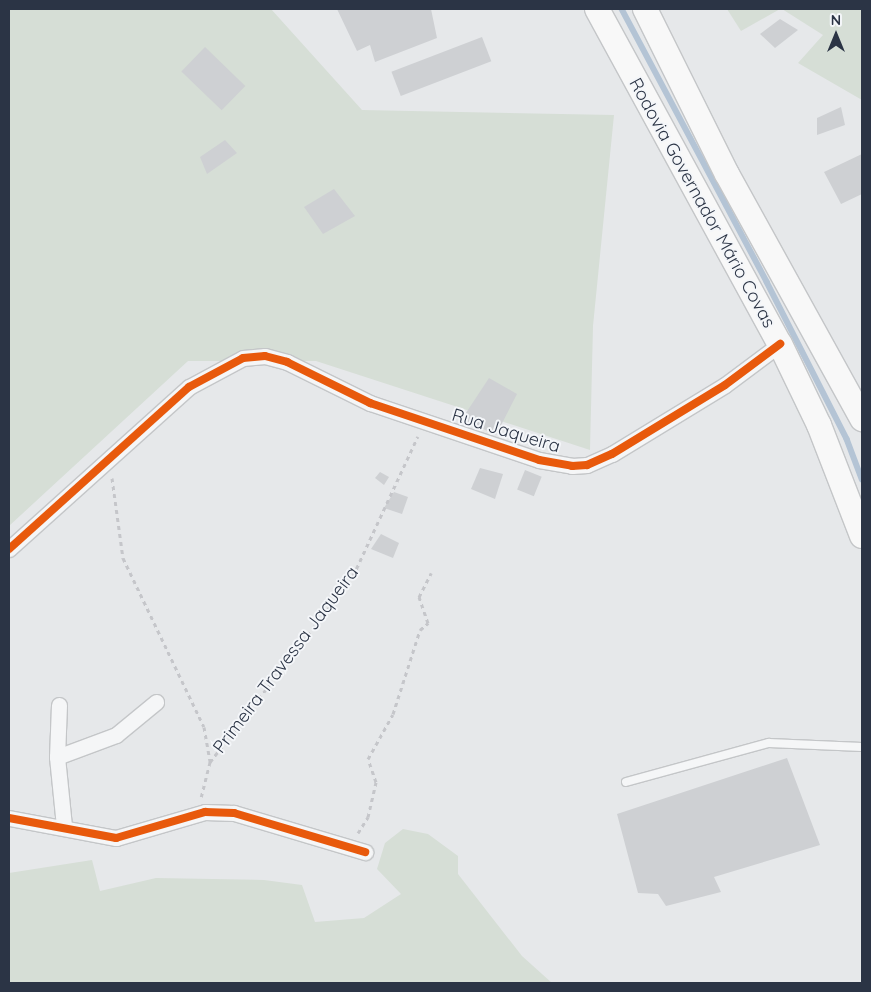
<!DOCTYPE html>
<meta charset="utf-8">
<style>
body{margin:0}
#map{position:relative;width:871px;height:992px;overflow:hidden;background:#e6e8ea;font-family:Quicksand,sans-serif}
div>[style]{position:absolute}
.green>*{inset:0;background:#d6ded6}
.stream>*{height:5.5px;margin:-2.75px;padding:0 2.75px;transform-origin:2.75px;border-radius:2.75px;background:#b4c4d5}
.building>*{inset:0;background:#ced0d3;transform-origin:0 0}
.path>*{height:3px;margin-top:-1.5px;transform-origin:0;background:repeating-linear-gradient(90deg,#c5c6ca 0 4px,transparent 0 8px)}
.roads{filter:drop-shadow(1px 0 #c4c6c8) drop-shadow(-1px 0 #c4c6c8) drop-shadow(0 1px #c4c6c8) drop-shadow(0 -1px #c4c6c8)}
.service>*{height:8px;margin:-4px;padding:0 4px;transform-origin:4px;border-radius:4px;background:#f5f6f7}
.minor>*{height:15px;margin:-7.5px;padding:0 7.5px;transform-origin:7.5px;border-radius:7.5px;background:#f5f6f7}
.trunk>*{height:24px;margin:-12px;padding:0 12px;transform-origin:12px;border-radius:12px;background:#f8f8f8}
.cycleway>*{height:8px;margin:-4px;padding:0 4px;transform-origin:4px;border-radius:4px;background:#e8590c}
span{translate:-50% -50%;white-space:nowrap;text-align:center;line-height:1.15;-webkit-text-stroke:4px #f4f6f9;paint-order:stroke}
.street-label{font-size:18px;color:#2b3445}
.frame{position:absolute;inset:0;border:10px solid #2b3445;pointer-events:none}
.north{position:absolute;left:811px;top:10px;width:50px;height:50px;-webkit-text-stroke:4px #f4f6f9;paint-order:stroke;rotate:0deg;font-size:14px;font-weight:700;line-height:20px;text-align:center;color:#2b3445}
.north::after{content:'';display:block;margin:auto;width:18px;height:22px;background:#2b3445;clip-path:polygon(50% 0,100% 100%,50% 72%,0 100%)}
</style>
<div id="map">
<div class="green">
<i style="clip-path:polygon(9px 9px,271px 9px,362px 110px,614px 115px,593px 326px,590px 450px,316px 361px,188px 361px,9px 526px)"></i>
<i style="clip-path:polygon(727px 9px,780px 9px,741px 31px)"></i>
<i style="clip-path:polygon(782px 9px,862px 9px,862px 100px,798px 63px,823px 35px)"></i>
<i style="clip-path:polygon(403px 829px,428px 834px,458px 856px,458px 874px,522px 956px,552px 983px,9px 983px,9px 873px,92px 860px,100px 891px,156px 878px,264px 880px,302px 885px,315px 922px,364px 918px,401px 894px,377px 869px,385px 843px)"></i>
</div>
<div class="stream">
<i style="left:622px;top:9px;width:309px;rotate:62deg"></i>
<i style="left:767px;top:282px;width:176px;rotate:63deg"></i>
<i style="left:847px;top:439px;width:43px;rotate:69.4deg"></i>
</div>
<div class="building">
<i style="clip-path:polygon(337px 9px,431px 9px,437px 38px,375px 62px,370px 45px,357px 51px)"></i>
<i style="clip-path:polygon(780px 19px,798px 30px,775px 48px,760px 34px)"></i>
<i style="left:482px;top:37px;width:26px;height:97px;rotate:69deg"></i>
<i style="left:205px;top:47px;width:56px;height:34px;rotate:44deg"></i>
<i style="clip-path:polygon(841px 107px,845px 125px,817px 135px,817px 118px)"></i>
<i style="clip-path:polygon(225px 140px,237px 153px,207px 174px,200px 157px)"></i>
<i style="clip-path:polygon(862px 154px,862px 194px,841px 204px,824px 172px)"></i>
<i style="clip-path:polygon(334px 189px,355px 216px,323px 234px,304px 207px)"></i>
<i style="clip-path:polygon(489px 378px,517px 394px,496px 435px,462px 419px)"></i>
<i style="clip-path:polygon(480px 468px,503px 474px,495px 499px,471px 489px)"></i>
<i style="left:525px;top:470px;width:18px;height:21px;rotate:22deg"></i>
<i style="clip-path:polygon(380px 472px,389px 477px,384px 485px,375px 478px)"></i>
<i style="clip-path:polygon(394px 492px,408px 497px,402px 514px,384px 508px)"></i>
<i style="clip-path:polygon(381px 534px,399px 543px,393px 558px,371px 549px)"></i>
<i style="clip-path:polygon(787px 758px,820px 845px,714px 877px,721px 892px,666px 906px,658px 894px,638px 893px,617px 814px)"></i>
</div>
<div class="path">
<i style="left:112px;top:478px;width:81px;rotate:82.2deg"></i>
<i style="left:123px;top:558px;width:187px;rotate:64.4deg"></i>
<i style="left:204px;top:727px;width:36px;rotate:80deg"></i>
<i style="left:210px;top:762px;width:36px;rotate:104deg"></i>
<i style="left:210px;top:762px;width:235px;rotate:-52.4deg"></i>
<i style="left:353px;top:576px;width:154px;rotate:-65.1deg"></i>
<i style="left:358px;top:833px;width:19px;rotate:-58deg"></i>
<i style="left:368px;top:817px;width:36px;rotate:-77deg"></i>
<i style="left:376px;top:782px;width:24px;rotate:-109deg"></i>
<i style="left:368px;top:759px;width:51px;rotate:-60.9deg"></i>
<i style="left:393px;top:714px;width:88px;rotate:-72.2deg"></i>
<i style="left:420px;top:630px;width:11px;rotate:-41deg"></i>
<i style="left:428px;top:623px;width:28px;rotate:-109deg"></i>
<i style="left:419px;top:597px;width:27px;rotate:-63deg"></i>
</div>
<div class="roads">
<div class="service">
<i style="left:626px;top:782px;width:148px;rotate:-15.3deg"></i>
<i style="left:769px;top:743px;width:93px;rotate:2.5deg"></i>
</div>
<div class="minor">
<i style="left:9px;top:549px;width:242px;rotate:-42deg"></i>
<i style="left:189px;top:387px;width:61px;rotate:-28.2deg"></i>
<i style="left:243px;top:358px;width:22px;rotate:-5deg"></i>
<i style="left:265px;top:356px;width:23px;rotate:15deg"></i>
<i style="left:287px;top:362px;width:93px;rotate:26.3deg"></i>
<i style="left:370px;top:403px;width:178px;rotate:18.6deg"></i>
<i style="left:539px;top:460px;width:34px;rotate:10deg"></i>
<i style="left:572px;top:466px;width:15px;rotate:-4deg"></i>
<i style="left:587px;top:465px;width:27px;rotate:-24deg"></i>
<i style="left:612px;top:454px;width:132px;rotate:-31.4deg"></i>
<i style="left:725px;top:385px;width:69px;rotate:-36.7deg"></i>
<i style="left:59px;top:705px;width:52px;rotate:92.2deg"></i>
<i style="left:57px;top:757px;width:69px;rotate:84.2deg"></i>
<i style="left:57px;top:757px;width:63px;rotate:-20.4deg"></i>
<i style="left:116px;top:735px;width:52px;rotate:-39.5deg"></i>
<i style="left:9px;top:818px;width:109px;rotate:10.6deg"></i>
<i style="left:116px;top:838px;width:93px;rotate:-16.3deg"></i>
<i style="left:205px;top:812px;width:29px;rotate:2deg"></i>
<i style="left:234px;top:813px;width:137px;rotate:16.6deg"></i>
</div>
<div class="trunk">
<i style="left:597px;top:9px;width:382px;rotate:61.4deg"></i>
<i style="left:780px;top:344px;width:90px;rotate:64.3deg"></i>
<i style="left:819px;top:425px;width:119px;rotate:68.8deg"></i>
<i style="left:645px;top:9px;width:184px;rotate:63.6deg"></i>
<i style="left:727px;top:174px;width:280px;rotate:61.1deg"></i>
</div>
</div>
<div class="cycleway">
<i style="left:9px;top:549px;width:242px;rotate:-42deg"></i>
<i style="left:189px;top:387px;width:61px;rotate:-28.2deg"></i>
<i style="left:243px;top:358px;width:22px;rotate:-5deg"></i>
<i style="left:265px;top:356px;width:23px;rotate:15deg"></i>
<i style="left:287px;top:362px;width:93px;rotate:26.3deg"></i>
<i style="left:370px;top:403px;width:178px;rotate:18.6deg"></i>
<i style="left:539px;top:460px;width:34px;rotate:10deg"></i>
<i style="left:572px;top:466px;width:15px;rotate:-4deg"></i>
<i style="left:587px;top:465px;width:27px;rotate:-24deg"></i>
<i style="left:612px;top:454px;width:132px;rotate:-31.4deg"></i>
<i style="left:725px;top:385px;width:69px;rotate:-36.7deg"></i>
<i style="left:9px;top:818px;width:109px;rotate:10.6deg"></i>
<i style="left:116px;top:838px;width:93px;rotate:-16.3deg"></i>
<i style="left:205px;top:812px;width:29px;rotate:2deg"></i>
<i style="left:234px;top:813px;width:137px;rotate:16.6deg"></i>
</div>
<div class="street-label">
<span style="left:702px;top:203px;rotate:61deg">Rodovia Governador Mário Covas</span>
<span style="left:506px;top:431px;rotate:17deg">Rua Jaqueira</span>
<span style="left:286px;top:660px;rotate:-53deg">Primeira Travessa Jaqueira</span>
</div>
<div class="frame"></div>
<div class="north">N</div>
</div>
